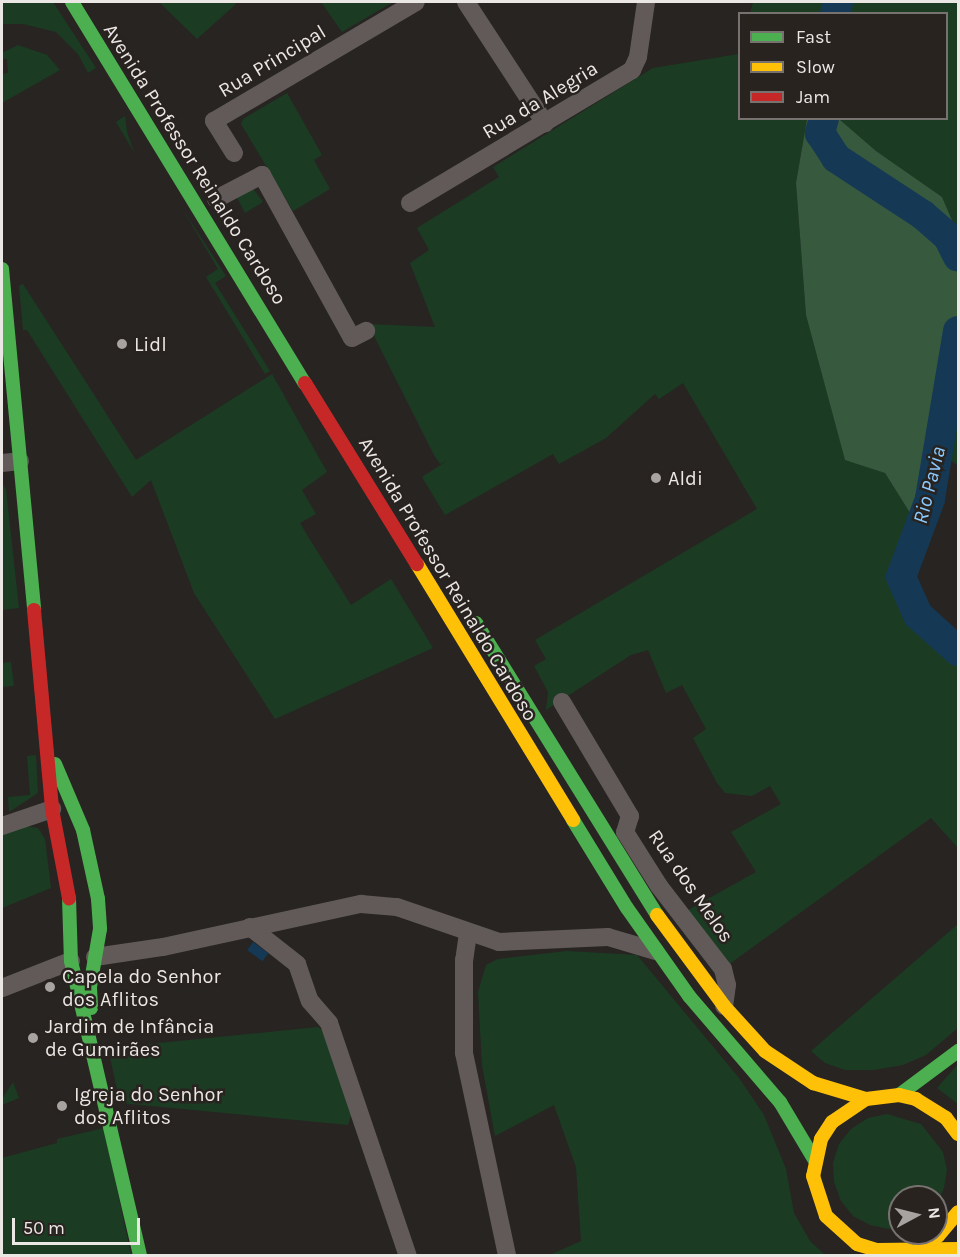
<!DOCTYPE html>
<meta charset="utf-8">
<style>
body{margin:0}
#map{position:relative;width:960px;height:1257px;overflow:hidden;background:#272422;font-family:Karla,sans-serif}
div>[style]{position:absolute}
.green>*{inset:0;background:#1b3c23}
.forest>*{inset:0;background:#375a3f}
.water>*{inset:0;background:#153954;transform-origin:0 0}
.river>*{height:30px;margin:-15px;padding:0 15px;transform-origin:15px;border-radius:15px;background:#153954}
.street>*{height:18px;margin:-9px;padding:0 9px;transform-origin:9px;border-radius:9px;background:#615a59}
.fast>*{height:14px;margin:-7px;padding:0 7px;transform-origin:7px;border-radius:7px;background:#4caf50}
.slow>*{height:14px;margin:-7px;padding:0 7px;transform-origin:7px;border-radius:7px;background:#ffc107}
.jam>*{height:14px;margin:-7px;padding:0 7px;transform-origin:7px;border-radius:7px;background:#c62828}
.dots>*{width:16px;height:16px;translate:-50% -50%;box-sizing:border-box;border:3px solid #292320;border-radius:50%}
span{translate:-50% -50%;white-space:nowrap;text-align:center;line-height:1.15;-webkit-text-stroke:5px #292320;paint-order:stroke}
.street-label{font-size:20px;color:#ebe7e5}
.poi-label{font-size:20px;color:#ebe7e5}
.left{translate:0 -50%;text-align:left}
.water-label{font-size:21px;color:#8bcaff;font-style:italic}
.frame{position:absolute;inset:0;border:3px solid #ebe7e5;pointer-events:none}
.legend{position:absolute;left:738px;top:12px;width:210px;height:108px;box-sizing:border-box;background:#292320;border:2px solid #77716f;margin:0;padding:8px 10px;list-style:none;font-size:18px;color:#ebe7e5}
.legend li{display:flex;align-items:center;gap:12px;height:30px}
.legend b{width:30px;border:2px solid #77716f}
.north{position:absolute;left:888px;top:1185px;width:60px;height:60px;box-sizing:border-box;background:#292320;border:2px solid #77716f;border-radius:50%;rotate:83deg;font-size:16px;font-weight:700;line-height:24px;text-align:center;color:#ebe7e5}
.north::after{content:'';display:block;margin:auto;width:21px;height:27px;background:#a6a3a1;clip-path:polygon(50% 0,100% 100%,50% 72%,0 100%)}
.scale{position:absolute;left:12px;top:1218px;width:128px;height:27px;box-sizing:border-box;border:3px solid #ebe7e5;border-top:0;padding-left:8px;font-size:18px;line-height:21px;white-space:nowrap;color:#ebe7e5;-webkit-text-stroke:4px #292320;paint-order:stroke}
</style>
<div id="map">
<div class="green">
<i style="clip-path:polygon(2px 2px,53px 2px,96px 68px,88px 73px,78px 54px,56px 32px,23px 24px,2px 24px)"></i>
<i style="clip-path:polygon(159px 2px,234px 2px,236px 4px,197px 39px)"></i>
<i style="clip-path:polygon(321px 2px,393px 2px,342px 32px)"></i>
<i style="clip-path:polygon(753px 2px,958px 2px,958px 234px,942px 197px,876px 151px,839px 119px,946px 118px,946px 14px,750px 14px)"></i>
<i style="clip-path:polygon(18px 45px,47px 55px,60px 70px,2px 103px,2px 74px,8px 73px,7px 59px,2px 59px,2px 53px)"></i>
<i style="clip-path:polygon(739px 54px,740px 118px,807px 119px,796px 183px,806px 315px,845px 459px,885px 473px,917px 524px,896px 580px,913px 615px,958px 657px,958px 848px,931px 818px,728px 965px,686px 911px,756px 872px,731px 832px,781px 804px,770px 786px,752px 796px,725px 793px,717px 783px,693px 738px,706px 729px,682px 685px,666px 693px,648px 650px,631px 655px,546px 710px,548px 692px,534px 666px,546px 659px,535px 640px,757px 509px,683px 383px,659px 399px,655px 394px,606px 438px,559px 464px,553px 454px,445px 515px,422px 477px,448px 460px,440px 464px,434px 455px,368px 324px,435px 327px,410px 263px,429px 250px,417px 228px,499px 177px,493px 167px,653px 68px)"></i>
<i style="clip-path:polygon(287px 93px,322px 155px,314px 160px,330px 189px,293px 211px,241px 124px,243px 119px)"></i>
<i style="clip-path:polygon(125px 116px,127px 132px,134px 152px,116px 122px)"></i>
<i style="clip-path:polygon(252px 187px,263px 202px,245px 213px,236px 196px)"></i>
<i style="clip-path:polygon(180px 205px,226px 276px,215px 283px,270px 371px,265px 374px,206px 277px,218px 269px)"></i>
<i style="clip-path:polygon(23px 284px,136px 460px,272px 374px,327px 472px,302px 490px,316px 514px,300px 523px,309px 538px,351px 605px,391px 579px,433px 648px,275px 719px,194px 593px,151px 480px,132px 497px,27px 330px,23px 330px,19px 286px)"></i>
<i style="clip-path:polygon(958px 399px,958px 465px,944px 457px)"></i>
<i style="clip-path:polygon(2px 483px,6px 489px,19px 608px,2px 610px)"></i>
<i style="clip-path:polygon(11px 662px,14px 686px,2px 687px,2px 663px)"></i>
<i style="clip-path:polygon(36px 755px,38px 793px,9px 812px,8px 797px,30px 795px,27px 756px)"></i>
<i style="clip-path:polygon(25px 826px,38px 828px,45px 839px,51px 888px,2px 908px,2px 835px)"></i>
<i style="clip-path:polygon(958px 924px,958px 1028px,926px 1055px,903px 1065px,873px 1070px,845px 1070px,825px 1063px,811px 1051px)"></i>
<i style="clip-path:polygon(567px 951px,637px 955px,739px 1078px,764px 1115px,786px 1169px,794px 1213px,810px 1241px,825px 1255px,550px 1255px,581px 1241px,576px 1167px,554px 1105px,495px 1136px,482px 1065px,478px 992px,486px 965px,498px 959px)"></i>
<i style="clip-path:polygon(318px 1027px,324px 1031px,351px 1115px,348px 1125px,120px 1103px,108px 1048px)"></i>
<i style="clip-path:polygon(957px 1065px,958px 1066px,958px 1104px,937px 1088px)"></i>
<i style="clip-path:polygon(13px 1082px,19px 1098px,2px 1105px,2px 1099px)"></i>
<i style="clip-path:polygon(887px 1114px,921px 1124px,943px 1152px,947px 1170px,944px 1188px,936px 1205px,936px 1197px,900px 1197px,900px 1227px,889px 1229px,870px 1225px,853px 1216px,841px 1201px,834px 1182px,833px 1163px,839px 1144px,851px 1129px,868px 1118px)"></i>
<i style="clip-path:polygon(104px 1128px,131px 1255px,2px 1256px,2px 1158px,57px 1143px,57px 1139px)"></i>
</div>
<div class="forest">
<i style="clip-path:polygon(807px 119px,839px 119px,876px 151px,942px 197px,958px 234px,958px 399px,942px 467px,917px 524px,885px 473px,845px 460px,806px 315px,796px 183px)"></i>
</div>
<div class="water">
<i style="left:253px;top:942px;width:19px;height:10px;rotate:36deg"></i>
</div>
<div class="river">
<i style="left:835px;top:14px;width:12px;rotate:-76deg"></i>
<i style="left:824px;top:118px;width:16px;rotate:105deg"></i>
<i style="left:820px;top:133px;width:30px;rotate:57deg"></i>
<i style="left:836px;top:158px;width:104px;rotate:33.2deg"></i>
<i style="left:923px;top:215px;width:33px;rotate:41deg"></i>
<i style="left:948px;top:237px;width:22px;rotate:63deg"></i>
<i style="left:958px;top:331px;width:170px;rotate:99.5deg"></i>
<i style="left:930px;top:499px;width:83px;rotate:110.4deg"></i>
<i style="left:901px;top:577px;width:42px;rotate:65.9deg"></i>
<i style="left:918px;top:615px;width:54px;rotate:42deg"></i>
</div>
<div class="street">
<i style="left:466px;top:2px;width:145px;rotate:56.9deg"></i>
<i style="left:234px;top:153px;width:38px;rotate:-122deg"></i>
<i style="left:214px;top:121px;width:234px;rotate:-30.5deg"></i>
<i style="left:216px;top:199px;width:52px;rotate:-27.6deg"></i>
<i style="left:262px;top:175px;width:186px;rotate:61.1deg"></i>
<i style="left:352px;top:338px;width:16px;rotate:-27deg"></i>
<i style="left:410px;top:203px;width:259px;rotate:-30.9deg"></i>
<i style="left:632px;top:70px;width:14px;rotate:-65deg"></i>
<i style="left:638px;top:57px;width:56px;rotate:-81.7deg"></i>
<i style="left:2px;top:463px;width:18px;rotate:-6deg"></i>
<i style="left:562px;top:702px;width:133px;rotate:59.2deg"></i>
<i style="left:630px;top:816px;width:17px;rotate:107deg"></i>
<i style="left:625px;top:832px;width:64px;rotate:57.8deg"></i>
<i style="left:659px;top:886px;width:105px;rotate:52.4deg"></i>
<i style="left:723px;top:969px;width:16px;rotate:76deg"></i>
<i style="left:727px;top:985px;width:21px;rotate:98deg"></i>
<i style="left:2px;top:826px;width:53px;rotate:-18.8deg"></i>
<i style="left:250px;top:927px;width:60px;rotate:38.2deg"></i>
<i style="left:297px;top:964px;width:39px;rotate:71deg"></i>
<i style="left:310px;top:1001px;width:29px;rotate:49deg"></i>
<i style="left:329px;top:1023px;width:246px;rotate:71.3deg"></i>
<i style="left:468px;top:933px;width:27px;rotate:98deg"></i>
<i style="left:464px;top:960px;width:93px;rotate:90deg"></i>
<i style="left:464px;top:1053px;width:208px;rotate:78deg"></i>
<i style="left:95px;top:957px;width:69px;rotate:-8.4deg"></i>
<i style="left:163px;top:947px;width:203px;rotate:-12.3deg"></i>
<i style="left:361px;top:904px;width:36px;rotate:5deg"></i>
<i style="left:397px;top:907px;width:108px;rotate:18.9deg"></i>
<i style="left:499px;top:942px;width:109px;rotate:-2.6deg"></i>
<i style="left:608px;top:937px;width:49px;rotate:16.6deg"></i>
<i style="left:2px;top:988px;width:74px;rotate:-21.4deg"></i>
</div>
<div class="fast">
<i style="left:72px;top:2px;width:447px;rotate:58.6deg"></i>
<i style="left:2px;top:269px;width:342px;rotate:84.6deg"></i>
<i style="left:476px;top:623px;width:344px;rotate:58.2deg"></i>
<i style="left:55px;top:764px;width:72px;rotate:67deg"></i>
<i style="left:83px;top:830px;width:71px;rotate:77.7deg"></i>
<i style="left:98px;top:899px;width:30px;rotate:86deg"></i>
<i style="left:100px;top:929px;width:59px;rotate:99.8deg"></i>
<i style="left:90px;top:987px;width:21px;rotate:87deg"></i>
<i style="left:573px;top:820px;width:103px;rotate:58.5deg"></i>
<i style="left:627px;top:908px;width:108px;rotate:54.8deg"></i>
<i style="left:689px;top:996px;width:140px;rotate:49.4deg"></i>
<i style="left:780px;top:1102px;width:66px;rotate:59.2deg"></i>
<i style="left:69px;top:898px;width:63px;rotate:88.2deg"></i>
<i style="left:71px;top:961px;width:303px;rotate:76.8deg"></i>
<i style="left:899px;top:1095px;width:74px;rotate:-36.7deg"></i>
</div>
<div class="slow">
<i style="left:417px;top:564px;width:300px;rotate:58.6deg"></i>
<i style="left:657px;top:915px;width:113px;rotate:53.6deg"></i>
<i style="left:724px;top:1006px;width:61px;rotate:47.7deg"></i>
<i style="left:765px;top:1051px;width:58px;rotate:33.7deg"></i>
<i style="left:813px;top:1083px;width:55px;rotate:16.8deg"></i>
<i style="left:958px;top:1134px;width:20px;rotate:-127deg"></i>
<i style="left:946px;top:1118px;width:36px;rotate:-148deg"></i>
<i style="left:916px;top:1099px;width:17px;rotate:-167deg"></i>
<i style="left:899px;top:1095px;width:33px;rotate:173deg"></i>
<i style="left:866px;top:1099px;width:41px;rotate:145.9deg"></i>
<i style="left:832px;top:1122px;width:20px;rotate:123deg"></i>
<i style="left:821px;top:1139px;width:38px;rotate:102deg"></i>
<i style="left:813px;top:1176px;width:42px;rotate:72deg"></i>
<i style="left:826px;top:1216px;width:42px;rotate:42.1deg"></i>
<i style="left:857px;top:1244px;width:21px;rotate:17deg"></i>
<i style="left:877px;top:1250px;width:81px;rotate:-0.7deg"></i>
<i style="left:918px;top:1247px;width:23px;rotate:-29deg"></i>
<i style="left:938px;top:1236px;width:31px;rotate:-50deg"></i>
</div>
<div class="jam">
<i style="left:305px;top:383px;width:213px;rotate:58.3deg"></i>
<i style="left:34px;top:610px;width:200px;rotate:84.8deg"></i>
<i style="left:52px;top:809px;width:91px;rotate:79.2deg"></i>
</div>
<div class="dots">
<i style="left:122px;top:344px;background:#a6a3a1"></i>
<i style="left:656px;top:478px;background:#a6a3a1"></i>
<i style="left:50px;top:987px;background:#a6a3a1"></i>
<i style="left:33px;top:1038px;background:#a6a3a1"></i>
<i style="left:62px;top:1106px;background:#a6a3a1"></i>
</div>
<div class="street-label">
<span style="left:272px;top:61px;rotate:-31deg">Rua Principal</span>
<span style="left:540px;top:100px;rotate:-31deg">Rua da Alegria</span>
<span style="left:195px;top:164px;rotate:58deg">Avenida Professor Reinaldo Cardoso</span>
<span style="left:448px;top:579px;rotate:59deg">Avenida Professor Reinaldo Cardoso</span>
<span style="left:691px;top:886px;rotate:55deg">Rua dos Melos</span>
</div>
<div class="poi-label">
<span class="left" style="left:134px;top:344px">Lidl</span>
<span class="left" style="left:668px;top:478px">Aldi</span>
<span class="left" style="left:62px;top:988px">Capela do Senhor<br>dos Aflitos</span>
<span class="left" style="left:45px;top:1038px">Jardim de Infância<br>de Gumirães</span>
<span class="left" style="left:74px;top:1106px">Igreja do Senhor<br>dos Aflitos</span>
</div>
<div class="water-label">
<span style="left:929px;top:485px;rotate:-76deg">Rio Pavia</span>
</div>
<div class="frame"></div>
<ul class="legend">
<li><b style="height:8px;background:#4caf50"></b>Fast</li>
<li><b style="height:8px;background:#ffc107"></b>Slow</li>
<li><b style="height:8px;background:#c62828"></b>Jam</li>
</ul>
<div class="north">N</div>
<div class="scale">50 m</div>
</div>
